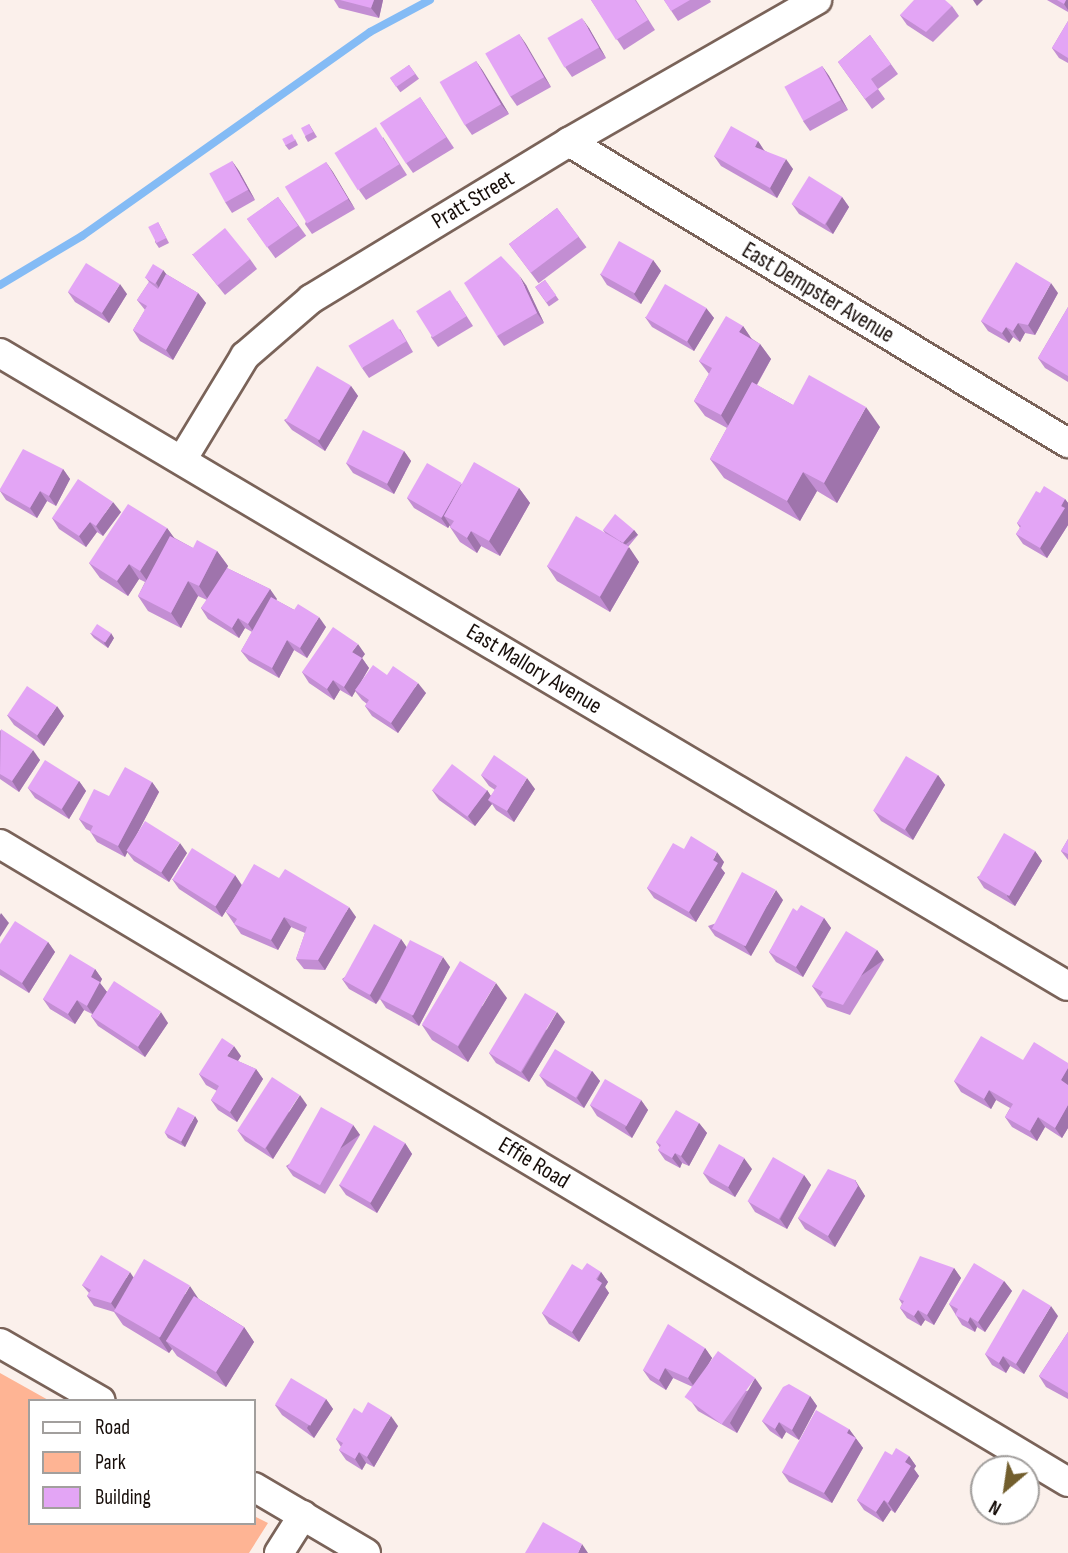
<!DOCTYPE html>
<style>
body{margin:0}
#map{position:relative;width:1068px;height:1553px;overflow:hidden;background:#fbf0eb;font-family:"Sofia Sans Condensed",sans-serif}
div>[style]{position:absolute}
.green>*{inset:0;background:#feb494}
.stream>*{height:8px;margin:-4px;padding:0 4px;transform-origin:4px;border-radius:4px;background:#84bbf5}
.roads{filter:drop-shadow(2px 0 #7a6359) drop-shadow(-2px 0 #7a6359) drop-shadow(0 2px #7a6359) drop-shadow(0 -2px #7a6359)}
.minor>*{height:28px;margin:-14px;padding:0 14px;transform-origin:14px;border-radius:14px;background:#fff}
.wall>*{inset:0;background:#c38ed3;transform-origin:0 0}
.shaded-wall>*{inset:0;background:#9f74ac;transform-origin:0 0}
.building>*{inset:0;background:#e3a5f5;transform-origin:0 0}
span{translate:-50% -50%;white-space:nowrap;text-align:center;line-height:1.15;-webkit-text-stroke:5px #fff;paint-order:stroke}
.street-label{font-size:23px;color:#170e0a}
.legend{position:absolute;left:28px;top:1399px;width:228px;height:126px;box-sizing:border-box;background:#fff;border:2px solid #a29f9d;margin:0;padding:9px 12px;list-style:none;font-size:21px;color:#170e0a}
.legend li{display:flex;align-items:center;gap:14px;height:35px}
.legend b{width:35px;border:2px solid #a29f9d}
.north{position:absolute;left:970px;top:1455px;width:70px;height:70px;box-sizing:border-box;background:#fff;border:2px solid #a29f9d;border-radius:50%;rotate:209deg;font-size:19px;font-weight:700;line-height:28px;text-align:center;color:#170e0a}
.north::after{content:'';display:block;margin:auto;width:24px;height:32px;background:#725e2d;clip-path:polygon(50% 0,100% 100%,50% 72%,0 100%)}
</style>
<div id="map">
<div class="green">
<i style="clip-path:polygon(0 1373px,50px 1401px,30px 1401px,30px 1523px,254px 1523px,254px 1516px,268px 1523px,249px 1553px,0 1553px)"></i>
</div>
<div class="stream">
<i style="left:0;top:285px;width:96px;rotate:-30.9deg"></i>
<i style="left:82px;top:236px;width:353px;rotate:-35.3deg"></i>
<i style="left:370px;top:32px;width:68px;rotate:-28.1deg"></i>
</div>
<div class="roads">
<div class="minor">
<i style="left:569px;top:142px;width:583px;rotate:31.1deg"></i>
<i style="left:0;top:353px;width:1241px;rotate:30.66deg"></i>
<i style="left:182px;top:460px;width:122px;rotate:-58.8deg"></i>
<i style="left:245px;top:356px;width:87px;rotate:-40.8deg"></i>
<i style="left:311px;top:299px;width:302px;rotate:-31.3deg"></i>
<i style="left:569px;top:142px;width:286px;rotate:-29.8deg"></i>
<i style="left:0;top:844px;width:1244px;rotate:30.85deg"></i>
<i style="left:0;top:1343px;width:116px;rotate:29.9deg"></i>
<i style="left:254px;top:1487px;width:130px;rotate:30.5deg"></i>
<i style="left:279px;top:1553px;width:45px;rotate:-57.7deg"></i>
</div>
</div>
<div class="wall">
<i style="clip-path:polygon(334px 0,383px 0,379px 18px,339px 8px)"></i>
<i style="clip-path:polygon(591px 0,636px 0,655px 30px,624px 50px)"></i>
<i style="clip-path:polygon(664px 0,710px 0,711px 2px,678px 21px)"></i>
<i style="clip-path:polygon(1047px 0,1068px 0,1068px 12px)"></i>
<i style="clip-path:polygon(952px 6px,959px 16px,933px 42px,907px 25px,900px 15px)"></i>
<i style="clip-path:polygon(1068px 21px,1068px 63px,1059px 58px,1052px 48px)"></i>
<i style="clip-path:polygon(589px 28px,606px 58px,572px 77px,565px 67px)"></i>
<i style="clip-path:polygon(519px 34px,551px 87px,517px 106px,510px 96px)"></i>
<i style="clip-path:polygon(870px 35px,898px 74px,878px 89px,885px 99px,872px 109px,838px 62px)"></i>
<i style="clip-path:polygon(476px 61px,509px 114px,472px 135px,465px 125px)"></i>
<i style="left:409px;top:65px;width:17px;height:23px;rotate:54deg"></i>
<i style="clip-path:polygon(822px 66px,829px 76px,848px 110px,810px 131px,803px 121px)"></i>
<i style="clip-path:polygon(420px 97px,454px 148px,413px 173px,406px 163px)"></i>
<i style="clip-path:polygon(309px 124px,317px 137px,308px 142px,305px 137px)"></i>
<i style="clip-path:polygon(383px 137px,407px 175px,366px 200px,359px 190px)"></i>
<i style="clip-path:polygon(295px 139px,298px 145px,289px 150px,285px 145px)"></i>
<i style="clip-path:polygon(758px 141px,764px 150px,793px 169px,777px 198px,721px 166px,714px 156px)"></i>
<i style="clip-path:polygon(232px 161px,239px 171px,255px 200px,232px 213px,225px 202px)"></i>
<i style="clip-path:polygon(326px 162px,355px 209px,312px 234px,305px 224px)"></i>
<i style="left:278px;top:197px;width:48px;height:38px;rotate:54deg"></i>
<i style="clip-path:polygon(842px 197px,849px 207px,833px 234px,799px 214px,792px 204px)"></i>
<i style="left:557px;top:208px;width:49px;height:60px;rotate:53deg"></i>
<i style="clip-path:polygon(158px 222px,169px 243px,159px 248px,155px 242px)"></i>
<i style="clip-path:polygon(192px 254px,250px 259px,257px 269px,225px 295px)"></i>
<i style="clip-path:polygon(653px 260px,661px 271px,641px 304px,607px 285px,600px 274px)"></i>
<i style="clip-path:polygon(163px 270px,166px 274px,198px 293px,206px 303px,173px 360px,140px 341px,133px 330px,145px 310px,137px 300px,149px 282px,146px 278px)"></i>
<i style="left:545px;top:280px;width:24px;height:12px;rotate:55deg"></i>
<i style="clip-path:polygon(526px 285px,544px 323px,504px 346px,497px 336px)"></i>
<i style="clip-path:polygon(68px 292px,127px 294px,109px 323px,75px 302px)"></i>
<i style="clip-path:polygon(1058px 293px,1035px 335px,1025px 333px,1020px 342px,1013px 337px,1009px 343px,988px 331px,981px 321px)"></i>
<i style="clip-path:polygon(457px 301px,473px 326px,438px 347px,431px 337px)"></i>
<i style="clip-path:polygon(1068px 307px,1068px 382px,1045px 368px,1038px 358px)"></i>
<i style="clip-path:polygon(706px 308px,714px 318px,694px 351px,652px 327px,645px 317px)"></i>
<i style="clip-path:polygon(743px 326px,751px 338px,760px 344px,771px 359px,757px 385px,793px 405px,880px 427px,837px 503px,817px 491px,800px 521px,724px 478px,710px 459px,727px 428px,705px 416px,694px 401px,709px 374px,699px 361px)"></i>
<i style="clip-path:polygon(400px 329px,413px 352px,369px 378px,362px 368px)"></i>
<i style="clip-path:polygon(351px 386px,358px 396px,325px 451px,292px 430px,284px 420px)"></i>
<i style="clip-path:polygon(404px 451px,411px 461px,394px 494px,353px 473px,346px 463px)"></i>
<i style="clip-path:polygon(63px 469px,70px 479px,56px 506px,47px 501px,37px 518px,6px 500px,0 491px,0 489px)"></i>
<i style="clip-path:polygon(462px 484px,519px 488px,530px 503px,500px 556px,481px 546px,477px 553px,460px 542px,450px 527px,450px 525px,448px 528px,414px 508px,407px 498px)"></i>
<i style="clip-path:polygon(1040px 493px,1065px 499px,1068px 503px,1068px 525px,1047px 558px,1023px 544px,1016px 534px,1020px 528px,1017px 523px)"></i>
<i style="clip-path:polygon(121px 512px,103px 536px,97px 532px,86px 547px,59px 529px,52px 518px)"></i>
<i style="clip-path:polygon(167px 528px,173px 537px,193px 548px,217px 551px,228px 566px,227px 568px,270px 589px,276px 600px,326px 627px,307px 658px,294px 650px,279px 678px,249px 661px,241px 651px,252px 632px,245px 628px,239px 638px,208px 619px,201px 608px,207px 600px,198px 596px,181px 628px,148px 611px,138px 596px,145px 582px,139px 579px,128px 596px,100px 578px,89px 563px)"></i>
<i style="clip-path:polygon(603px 530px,634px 530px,638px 535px,628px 547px,639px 562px,610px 612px,557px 581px,547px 566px,605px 533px)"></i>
<i style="clip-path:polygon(90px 633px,114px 638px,108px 648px,94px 638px)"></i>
<i style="clip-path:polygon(365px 654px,362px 658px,369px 668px,361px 682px,387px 675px,426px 693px,398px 733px,372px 716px,365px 706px,367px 704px,362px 700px,355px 691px,352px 697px,340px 690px,334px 700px,309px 683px,302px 672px)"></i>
<i style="clip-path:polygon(7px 715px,64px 716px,44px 746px,14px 725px)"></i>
<i style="clip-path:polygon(0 730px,40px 760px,19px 792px,0 779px)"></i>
<i style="clip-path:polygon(481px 775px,535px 789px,514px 822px,496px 810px,492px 804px,475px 826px,439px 800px,432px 790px,487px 790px,491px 796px,495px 790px,489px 786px)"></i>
<i style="clip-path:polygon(938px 775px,945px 785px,913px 840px,881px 821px,874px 811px)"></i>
<i style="clip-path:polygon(79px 781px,86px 791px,69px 819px,35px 798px,28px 788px)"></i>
<i style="clip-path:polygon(152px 782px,159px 792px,132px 843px,187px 853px,169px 882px,134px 861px,127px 852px,125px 857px,97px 842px,90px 831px,86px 829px,79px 819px,109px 796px)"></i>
<i style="clip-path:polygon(1068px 839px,1068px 860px,1061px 851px)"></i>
<i style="clip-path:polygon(684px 849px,724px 862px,721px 868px,725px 873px,696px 922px,654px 898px,647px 888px)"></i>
<i style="clip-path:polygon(1035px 851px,1042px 861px,1015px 906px,984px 888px,977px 877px)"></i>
<i style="clip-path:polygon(235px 875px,242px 885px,279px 878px,356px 917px,325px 970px,304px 969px,296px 959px,305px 933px,291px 927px,278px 950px,241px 934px,226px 912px,238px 892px,222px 917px,179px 889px,172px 879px)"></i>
<i style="clip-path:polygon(783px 900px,751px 956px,715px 936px,708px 926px)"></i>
<i style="clip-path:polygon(797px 911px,824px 918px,831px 928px,803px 977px,776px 962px,769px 952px)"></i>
<i style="clip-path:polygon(401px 939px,406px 947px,450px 967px,419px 1026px,386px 1008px,380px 999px,376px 1004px,349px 989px,342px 979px)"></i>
<i style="clip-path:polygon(48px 942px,55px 952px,29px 993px,0 975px,0 944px)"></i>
<i style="clip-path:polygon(877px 950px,884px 960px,850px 1015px,827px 1007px,812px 986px)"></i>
<i style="clip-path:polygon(95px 969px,102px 979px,100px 983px,107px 992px,168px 1023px,145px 1057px,98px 1026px,91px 1016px,92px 1014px,84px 1010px,75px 1024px,50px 1009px,43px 999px)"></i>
<i style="clip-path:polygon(507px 998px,468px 1062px,432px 1040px,422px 1025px)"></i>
<i style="clip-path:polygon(565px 1022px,529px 1082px,496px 1063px,489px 1053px)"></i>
<i style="clip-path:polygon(241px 1056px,238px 1061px,256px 1069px,263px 1079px,237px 1122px,218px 1110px,211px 1100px,217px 1091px,206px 1085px,199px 1074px)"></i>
<i style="clip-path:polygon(1023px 1060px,1068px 1063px,1068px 1128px,1062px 1138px,1045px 1127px,1037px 1141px,1012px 1127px,1005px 1117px,1010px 1108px,996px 1100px,991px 1109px,961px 1092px,954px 1081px)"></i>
<i style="clip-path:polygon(592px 1071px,600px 1081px,584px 1108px,547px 1086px,540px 1076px)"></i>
<i style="clip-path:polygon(641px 1100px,648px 1110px,632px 1138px,597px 1116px,590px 1105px)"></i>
<i style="clip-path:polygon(307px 1105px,273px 1159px,245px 1141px,238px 1131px)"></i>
<i style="clip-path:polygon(198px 1121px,185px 1147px,168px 1138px,165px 1133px)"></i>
<i style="clip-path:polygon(699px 1123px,707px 1133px,689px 1166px,682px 1163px,680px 1168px,665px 1160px,658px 1150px,660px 1148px,656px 1142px)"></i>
<i style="clip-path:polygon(353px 1125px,360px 1135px,325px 1194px,293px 1176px,286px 1166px)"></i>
<i style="clip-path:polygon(405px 1143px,412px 1154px,377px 1213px,346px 1195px,339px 1185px)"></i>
<i style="clip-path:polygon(752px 1169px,735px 1197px,710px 1183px,703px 1173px)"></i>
<i style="clip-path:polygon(804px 1175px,811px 1185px,787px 1229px,755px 1212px,748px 1201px)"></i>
<i style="clip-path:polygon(855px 1180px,865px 1196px,835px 1247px,805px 1229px,798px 1218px)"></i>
<i style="clip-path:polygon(954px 1268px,961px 1278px,934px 1325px,925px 1320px,921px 1326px,907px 1318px,900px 1308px,902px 1304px,899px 1299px)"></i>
<i style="clip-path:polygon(582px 1270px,601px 1272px,608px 1282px,605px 1287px,609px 1293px,579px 1342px,549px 1324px,542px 1313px)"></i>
<i style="clip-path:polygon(133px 1277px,199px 1299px,244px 1327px,254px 1342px,226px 1387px,177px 1356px,172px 1349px,169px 1353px,123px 1325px,114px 1312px,94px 1306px,87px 1296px,89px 1293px,82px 1285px)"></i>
<i style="clip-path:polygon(1004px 1281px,1012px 1291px,985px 1332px,977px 1327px,975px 1332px,962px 1325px,949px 1304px)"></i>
<i style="clip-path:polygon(1058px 1316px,1024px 1374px,1010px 1366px,1006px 1373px,992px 1365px,985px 1354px)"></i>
<i style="clip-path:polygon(1068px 1332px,1068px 1399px,1046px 1387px,1039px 1376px)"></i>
<i style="clip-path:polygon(705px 1348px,712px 1358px,695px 1388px,673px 1378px,666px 1390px,650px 1380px,643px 1370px)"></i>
<i style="clip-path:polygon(762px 1388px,737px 1433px,698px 1411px,691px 1401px)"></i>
<i style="clip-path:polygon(810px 1396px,817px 1406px,799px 1440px,786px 1432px,782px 1439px,770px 1431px,762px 1421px)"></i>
<i style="clip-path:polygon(326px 1399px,333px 1409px,314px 1438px,282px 1415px,275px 1405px)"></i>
<i style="clip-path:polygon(362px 1413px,398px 1426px,374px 1467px,366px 1463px,362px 1470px,346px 1460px,339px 1450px,341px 1447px,336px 1439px)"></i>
<i style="clip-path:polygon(849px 1429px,863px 1448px,832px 1503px,789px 1482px,782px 1472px)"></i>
<i style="clip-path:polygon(892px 1455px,909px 1456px,916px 1466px,914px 1469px,919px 1476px,895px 1513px,891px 1510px,883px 1522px,864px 1510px,857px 1500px)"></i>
</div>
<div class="shaded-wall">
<i style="clip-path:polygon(374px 0,383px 0,379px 18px,371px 8px)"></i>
<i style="clip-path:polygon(973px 0,983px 0,977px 6px)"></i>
<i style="clip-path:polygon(1066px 0,1068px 0,1068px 10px,1064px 4px)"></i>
<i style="clip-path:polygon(582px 18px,589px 28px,606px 58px,599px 48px)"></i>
<i style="clip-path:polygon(519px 34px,526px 44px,551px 87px,544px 77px)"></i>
<i style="clip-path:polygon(476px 61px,483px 71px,509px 114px,501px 104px)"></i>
<i style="clip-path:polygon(822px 66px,829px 76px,848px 110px,841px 100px)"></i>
<i style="clip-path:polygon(758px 141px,765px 152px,755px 147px)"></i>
<i style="clip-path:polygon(786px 159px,793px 169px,777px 198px,770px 188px)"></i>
<i style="clip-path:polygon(232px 161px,239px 171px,255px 200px,248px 190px)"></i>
<i style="clip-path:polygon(326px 162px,333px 172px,355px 209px,348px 199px)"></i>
<i style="clip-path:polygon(842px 197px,849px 207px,833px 234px,826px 224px)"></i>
<i style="clip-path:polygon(653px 260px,661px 271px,641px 304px,634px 294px)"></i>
<i style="clip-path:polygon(163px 270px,167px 275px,159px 288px,156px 283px)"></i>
<i style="clip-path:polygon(519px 275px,526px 285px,544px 323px,537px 313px)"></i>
<i style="clip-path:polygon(1051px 283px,1058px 293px,1035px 335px,1028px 325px)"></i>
<i style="clip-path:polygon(120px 284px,127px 294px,109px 323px,102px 313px)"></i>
<i style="clip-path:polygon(198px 293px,206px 303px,173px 360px,166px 350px)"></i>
<i style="clip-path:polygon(706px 308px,714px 318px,694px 351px,687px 341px)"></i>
<i style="clip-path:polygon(1018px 323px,1025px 333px,1020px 342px,1013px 331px)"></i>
<i style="clip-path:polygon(743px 326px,753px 341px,739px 332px)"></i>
<i style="clip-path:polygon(1006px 327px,1013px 337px,1009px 343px,1002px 333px)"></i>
<i style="clip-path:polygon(760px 344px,771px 359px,731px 430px,721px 415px)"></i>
<i style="clip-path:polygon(351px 386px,358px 396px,325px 451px,318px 441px)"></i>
<i style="clip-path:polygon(866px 407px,880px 427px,837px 503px,824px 483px)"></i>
<i style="clip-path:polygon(404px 451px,411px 461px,394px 494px,387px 484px)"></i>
<i style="clip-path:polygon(63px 469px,70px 479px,56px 506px,49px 496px)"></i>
<i style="clip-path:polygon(803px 472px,817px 491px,800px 521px,787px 501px)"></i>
<i style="clip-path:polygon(462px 483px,444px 516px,450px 525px,448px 528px,441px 518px)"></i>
<i style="clip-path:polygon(519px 488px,530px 503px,500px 556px,489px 541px)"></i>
<i style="clip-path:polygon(40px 491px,47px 501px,37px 518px,30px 508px)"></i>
<i style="clip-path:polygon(1065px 499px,1068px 503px,1068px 525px,1047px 558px,1040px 548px)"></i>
<i style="clip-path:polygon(113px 502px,121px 512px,103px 536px,96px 526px)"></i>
<i style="clip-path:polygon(90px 522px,97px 532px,86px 547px,79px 536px)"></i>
<i style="clip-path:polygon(167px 528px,178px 543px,151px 586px,140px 571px)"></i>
<i style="left:634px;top:530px;width:6px;height:19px;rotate:51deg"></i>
<i style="clip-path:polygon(471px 531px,481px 546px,477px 553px,467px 538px)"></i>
<i style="clip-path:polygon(629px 547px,639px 562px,610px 612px,600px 597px)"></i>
<i style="clip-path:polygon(217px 551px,228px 566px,209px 601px,199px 586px)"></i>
<i style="clip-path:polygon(129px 564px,139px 579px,128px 596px,117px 581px)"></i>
<i style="clip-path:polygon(188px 581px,198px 596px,181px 628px,171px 613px)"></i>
<i style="clip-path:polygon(270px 589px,277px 599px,255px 634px,248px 624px)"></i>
<i style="clip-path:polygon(319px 617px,326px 627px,307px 658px,300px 648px)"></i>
<i style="clip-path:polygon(238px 618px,245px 628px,239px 638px,232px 628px)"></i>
<i style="clip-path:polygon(111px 633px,114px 638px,108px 648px,104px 643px)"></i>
<i style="clip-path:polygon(287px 640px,294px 650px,279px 678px,272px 668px)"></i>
<i style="clip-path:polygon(358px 644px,365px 654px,362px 658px,369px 668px,352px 697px,344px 687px,352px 652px)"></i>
<i style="clip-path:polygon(333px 680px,340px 690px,334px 700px,327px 689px)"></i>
<i style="clip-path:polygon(418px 683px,426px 693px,398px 733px,391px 723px)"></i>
<i style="clip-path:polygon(57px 706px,64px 716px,44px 746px,37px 736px)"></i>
<i style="clip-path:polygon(33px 750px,40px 760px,19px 792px,12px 781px)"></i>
<i style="clip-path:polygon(938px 775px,945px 785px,913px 840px,905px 829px)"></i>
<i style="clip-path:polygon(527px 778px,535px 789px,514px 822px,507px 811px)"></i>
<i style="clip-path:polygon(79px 781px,86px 791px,69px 819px,62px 809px)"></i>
<i style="clip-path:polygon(152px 782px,159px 792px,125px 857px,118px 846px)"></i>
<i style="clip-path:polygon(487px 790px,494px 801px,488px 800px,492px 804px,475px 826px,468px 816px)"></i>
<i style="clip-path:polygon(180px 843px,187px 853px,169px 882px,161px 872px)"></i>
<i style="clip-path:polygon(1035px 851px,1042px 861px,1015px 906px,1007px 896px)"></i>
<i style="clip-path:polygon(717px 852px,724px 862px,721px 868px,725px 873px,696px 922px,689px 912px)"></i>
<i style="clip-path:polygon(235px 875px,242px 886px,222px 917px,215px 906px)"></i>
<i style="clip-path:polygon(776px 890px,783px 900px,751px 956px,744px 946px)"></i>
<i style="clip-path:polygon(349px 907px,356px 917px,325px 970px,318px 960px)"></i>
<i style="clip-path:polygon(1px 913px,9px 923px,0 937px,0 915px)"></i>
<i style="clip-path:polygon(284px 917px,291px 927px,278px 950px,271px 940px)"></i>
<i style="clip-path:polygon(824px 918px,831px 928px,803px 977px,796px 967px)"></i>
<i style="clip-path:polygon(401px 939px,408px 949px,376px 1004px,369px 994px)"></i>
<i style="clip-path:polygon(48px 942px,55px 952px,29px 993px,22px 983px)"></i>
<i style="left:877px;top:950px;width:12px;height:65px;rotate:55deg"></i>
<i style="clip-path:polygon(443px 957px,450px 967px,419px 1026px,412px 1016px)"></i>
<i style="clip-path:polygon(95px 969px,102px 979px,100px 983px,107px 992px,94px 1016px,87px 1006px,91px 977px)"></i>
<i style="clip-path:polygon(496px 983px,507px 998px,468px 1062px,458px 1047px)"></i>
<i style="clip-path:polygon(77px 1000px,84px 1010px,75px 1024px,68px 1014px)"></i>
<i style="clip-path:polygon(161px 1012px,168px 1023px,145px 1057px,138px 1047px)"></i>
<i style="clip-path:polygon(557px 1012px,565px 1022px,529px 1082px,522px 1072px)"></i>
<i style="clip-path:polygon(234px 1046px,241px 1056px,234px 1067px,227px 1056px)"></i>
<i style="clip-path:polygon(1068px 1068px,1068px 1091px,1061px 1080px)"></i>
<i style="clip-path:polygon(256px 1069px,263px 1079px,237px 1122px,230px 1112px)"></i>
<i style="clip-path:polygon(592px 1071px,600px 1081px,584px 1108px,577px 1098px)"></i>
<i style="clip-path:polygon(989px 1090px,996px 1100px,991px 1109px,984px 1099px)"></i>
<i style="clip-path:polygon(300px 1095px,307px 1105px,273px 1159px,266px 1148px)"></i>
<i style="clip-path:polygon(641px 1100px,648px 1110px,632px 1138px,625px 1128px)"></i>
<i style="clip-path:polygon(1068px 1105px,1068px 1128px,1062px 1138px,1055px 1128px)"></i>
<i style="clip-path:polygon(195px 1116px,198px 1121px,185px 1147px,181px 1142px)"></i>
<i style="clip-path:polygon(1038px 1117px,1045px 1127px,1037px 1141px,1030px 1131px)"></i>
<i style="clip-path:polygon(699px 1123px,707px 1133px,689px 1166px,681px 1156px)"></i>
<i style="left:353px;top:1125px;width:12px;height:69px;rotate:55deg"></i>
<i style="clip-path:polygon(405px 1143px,412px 1154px,377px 1213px,370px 1203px)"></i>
<i style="clip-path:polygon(675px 1153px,682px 1163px,680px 1168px,672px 1158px)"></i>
<i style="clip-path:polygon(744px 1158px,752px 1169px,735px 1197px,728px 1187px)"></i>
<i style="clip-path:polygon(804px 1175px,811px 1185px,787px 1229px,780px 1219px)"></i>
<i style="clip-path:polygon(855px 1180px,865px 1196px,835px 1247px,828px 1236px)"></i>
<i style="clip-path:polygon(954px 1268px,961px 1278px,934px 1325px,927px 1315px)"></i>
<i style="clip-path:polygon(130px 1272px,137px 1283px,118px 1313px,111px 1303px)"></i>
<i style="clip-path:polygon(601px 1272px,608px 1282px,605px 1287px,609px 1293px,579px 1342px,572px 1332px)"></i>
<i style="clip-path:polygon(1004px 1281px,1012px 1291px,985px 1332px,978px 1322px)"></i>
<i style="clip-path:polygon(190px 1286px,200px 1301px,166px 1341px,172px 1349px,169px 1353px,159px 1338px)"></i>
<i style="clip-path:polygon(1051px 1306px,1058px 1316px,1024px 1374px,1016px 1364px)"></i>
<i style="clip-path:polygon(918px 1310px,925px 1320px,921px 1326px,914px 1316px)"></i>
<i style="clip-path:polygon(970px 1317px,977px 1327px,975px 1332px,968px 1322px)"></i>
<i style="clip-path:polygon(244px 1327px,254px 1342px,226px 1387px,216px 1372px)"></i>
<i style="clip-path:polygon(705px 1348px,712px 1358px,695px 1388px,688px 1378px)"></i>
<i style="clip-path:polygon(1003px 1356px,1010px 1366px,1006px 1373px,999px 1363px)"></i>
<i style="clip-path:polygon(665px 1368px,673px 1378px,666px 1390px,659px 1380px)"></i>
<i style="clip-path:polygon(755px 1378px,762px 1388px,737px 1433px,730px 1423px)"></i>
<i style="clip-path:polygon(810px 1396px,817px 1406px,799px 1440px,792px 1430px)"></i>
<i style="clip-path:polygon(326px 1399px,333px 1409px,314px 1438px,307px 1428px)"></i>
<i style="clip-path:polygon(391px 1416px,398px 1426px,374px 1467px,367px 1457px)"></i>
<i style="clip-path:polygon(779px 1422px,786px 1432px,782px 1439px,775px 1429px)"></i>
<i style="clip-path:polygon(849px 1429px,863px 1448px,832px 1503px,824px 1493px,847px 1433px)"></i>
<i style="clip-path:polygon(359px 1452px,366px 1463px,362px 1470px,355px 1459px)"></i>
<i style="clip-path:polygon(909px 1456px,916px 1466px,914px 1469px,919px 1476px,895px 1513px,888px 1503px,905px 1462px)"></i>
<i style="clip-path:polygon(884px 1500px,891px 1510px,883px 1522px,876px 1512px)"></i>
<i style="clip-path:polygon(582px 1544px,588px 1553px,578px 1553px)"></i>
</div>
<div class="building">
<i style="clip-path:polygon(340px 0,374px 0,371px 8px)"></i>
<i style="clip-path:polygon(591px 0,635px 0,648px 20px,616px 40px)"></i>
<i style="clip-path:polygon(664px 0,690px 0,671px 11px)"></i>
<i style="clip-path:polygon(914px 0,945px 0,952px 6px,926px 32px,900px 15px)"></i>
<i style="clip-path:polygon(1057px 0,1066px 0,1064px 4px)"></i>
<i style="left:582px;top:18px;width:34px;height:40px;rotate:60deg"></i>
<i style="clip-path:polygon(1068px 21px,1068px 58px,1052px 48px)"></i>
<i style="left:519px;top:34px;width:50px;height:39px;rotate:60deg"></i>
<i style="clip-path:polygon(870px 35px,891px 64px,871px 79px,878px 89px,865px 99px,838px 62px)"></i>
<i style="left:476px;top:61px;width:50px;height:42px;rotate:60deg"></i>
<i style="left:409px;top:65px;width:11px;height:23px;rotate:56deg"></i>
<i style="left:822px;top:66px;width:39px;height:43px;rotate:61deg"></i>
<i style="left:420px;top:97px;width:48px;height:48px;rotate:57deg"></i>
<i style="left:309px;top:124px;width:9px;height:9px;rotate:63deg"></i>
<i style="clip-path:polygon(731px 126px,758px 141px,755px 147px,786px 159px,770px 188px,714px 156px)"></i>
<i style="left:376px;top:127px;width:44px;height:49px;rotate:58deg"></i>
<i style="left:292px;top:134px;width:7px;height:11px;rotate:63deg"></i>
<i style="left:232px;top:161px;width:33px;height:26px;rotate:61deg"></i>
<i style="left:326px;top:162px;width:43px;height:48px;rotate:59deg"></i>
<i style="left:809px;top:176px;width:39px;height:33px;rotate:32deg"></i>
<i style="left:278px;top:197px;width:35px;height:38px;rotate:55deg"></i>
<i style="left:557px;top:208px;width:36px;height:60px;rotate:53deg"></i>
<i style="left:158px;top:222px;width:18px;height:11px;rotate:63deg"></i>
<i style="left:225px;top:228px;width:40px;height:42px;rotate:51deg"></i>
<i style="left:619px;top:241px;width:39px;height:38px;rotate:29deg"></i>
<i style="clip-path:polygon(501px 256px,519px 275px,537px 313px,497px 336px,464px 283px)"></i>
<i style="clip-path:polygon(1016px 262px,1051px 283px,1028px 325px,1018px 323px,1013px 331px,1006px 327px,1002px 333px,981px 321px)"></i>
<i style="left:86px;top:263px;width:40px;height:34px;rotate:32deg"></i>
<i style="left:153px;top:264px;width:12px;height:16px;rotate:31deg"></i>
<i style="clip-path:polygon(166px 274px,198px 293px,166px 350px,133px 330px,147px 306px,137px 300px,149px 282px,158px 289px)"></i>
<i style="left:545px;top:280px;width:19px;height:12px;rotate:54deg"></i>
<i style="left:665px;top:284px;width:48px;height:39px;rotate:30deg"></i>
<i style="left:450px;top:290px;width:31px;height:40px;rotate:58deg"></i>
<i style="clip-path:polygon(1068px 307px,1068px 376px,1038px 358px)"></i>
<i style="clip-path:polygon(726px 316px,743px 326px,739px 332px,760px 344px,721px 415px,694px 401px,712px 368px,699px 361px)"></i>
<i style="left:393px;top:319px;width:26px;height:52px;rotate:59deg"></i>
<i style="left:317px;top:366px;width:39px;height:63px;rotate:30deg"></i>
<i style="clip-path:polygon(809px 375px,866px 407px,824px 483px,803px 472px,787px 501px,710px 459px,752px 382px,793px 405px)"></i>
<i style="left:363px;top:430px;width:46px;height:37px;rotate:27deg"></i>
<i style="clip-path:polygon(23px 449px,63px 469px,49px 496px,40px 491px,30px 508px,0 491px,0 489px)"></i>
<i style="clip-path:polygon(474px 462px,519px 488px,489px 541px,471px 531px,467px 538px,450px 527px,454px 521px,444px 516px)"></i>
<i style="left:427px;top:463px;width:40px;height:40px;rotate:30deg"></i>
<i style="clip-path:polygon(78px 479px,113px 502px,96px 526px,90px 522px,79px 536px,52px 518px)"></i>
<i style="clip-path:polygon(1044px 486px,1065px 499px,1061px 506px,1065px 508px,1040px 548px,1016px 534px,1021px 526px,1017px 523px,1036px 491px,1040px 493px)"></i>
<i style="clip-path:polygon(128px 504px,167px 528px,140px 571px,129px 564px,117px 581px,89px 563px)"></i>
<i style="clip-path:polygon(615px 514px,634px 530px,623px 543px,603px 530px)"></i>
<i style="left:576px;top:516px;width:61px;height:58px;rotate:30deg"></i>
<i style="clip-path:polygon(170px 536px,193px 548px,197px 540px,217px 551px,199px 586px,188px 581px,171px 613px,138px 596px)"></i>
<i style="clip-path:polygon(227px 568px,270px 589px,248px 624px,238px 618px,232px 628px,201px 608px)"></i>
<i style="clip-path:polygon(271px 597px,294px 610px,298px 604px,319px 617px,300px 648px,287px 640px,272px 668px,241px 651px)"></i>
<i style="left:97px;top:624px;width:17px;height:11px;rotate:33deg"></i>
<i style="clip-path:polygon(333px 627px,358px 644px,352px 652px,362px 658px,344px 687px,333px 680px,327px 689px,302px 672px)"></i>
<i style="clip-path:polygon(373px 665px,387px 675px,393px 666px,418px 683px,391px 723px,365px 706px,369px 700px,355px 690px)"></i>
<i style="left:27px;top:686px;width:36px;height:35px;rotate:34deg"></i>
<i style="clip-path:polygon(1px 729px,33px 750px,12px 781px,0 774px)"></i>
<i style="clip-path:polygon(494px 755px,527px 778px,507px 811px,488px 800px,497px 786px,481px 775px)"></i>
<i style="left:906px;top:756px;width:37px;height:64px;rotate:31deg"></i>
<i style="left:45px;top:760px;width:40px;height:33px;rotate:32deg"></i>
<i style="left:452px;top:764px;width:44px;height:33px;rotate:37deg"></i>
<i style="clip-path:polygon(125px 767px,152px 782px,118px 846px,90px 832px,93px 826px,79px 819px,94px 789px,109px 796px)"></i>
<i style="left:145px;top:821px;width:41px;height:35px;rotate:32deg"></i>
<i style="left:1004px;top:833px;width:36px;height:52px;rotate:30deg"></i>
<i style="clip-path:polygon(691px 836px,717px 852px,713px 860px,718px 863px,689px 912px,647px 888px,673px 843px,684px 849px)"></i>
<i style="clip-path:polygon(1068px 839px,1068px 854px,1061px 851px)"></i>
<i style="left:192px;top:848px;width:51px;height:37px;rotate:32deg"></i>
<i style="clip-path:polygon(254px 864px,279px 878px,285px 869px,349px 907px,318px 960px,296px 959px,307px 927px,284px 917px,271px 940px,234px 924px,237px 919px,226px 912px)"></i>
<i style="left:742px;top:872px;width:38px;height:64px;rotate:28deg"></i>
<i style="clip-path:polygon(801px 905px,824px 918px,796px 967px,769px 952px,793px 908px,797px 911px)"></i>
<i style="clip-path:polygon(15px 921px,48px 942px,22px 983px,0 969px,0 944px)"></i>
<i style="left:374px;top:924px;width:31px;height:64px;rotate:29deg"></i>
<i style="clip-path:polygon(846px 931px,877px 950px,843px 1005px,820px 997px,823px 992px,812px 986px)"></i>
<i style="left:410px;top:940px;width:37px;height:66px;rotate:27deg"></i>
<i style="clip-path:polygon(70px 954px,95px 969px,91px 977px,100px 982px,87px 1006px,77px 1000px,68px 1014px,43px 999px)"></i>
<i style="left:460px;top:961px;width:42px;height:74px;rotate:31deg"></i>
<i style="left:114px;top:981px;width:56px;height:42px;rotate:33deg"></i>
<i style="left:525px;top:993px;width:37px;height:70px;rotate:31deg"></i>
<i style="clip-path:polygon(981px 1036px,1023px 1060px,1034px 1042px,1068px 1063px,1068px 1068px,1061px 1080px,1068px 1085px,1068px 1105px,1055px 1128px,1038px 1117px,1030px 1131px,1005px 1117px,1013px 1104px,989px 1090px,984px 1099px,954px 1081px)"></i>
<i style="clip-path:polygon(222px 1038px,234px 1046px,227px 1056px,256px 1069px,230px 1112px,211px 1100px,219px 1086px,199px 1074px)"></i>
<i style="left:555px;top:1049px;width:43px;height:31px;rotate:31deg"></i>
<i style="left:272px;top:1077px;width:33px;height:64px;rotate:33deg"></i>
<i style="left:605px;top:1079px;width:42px;height:30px;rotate:30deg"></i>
<i style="left:178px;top:1107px;width:19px;height:29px;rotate:28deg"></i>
<i style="left:321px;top:1107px;width:37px;height:69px;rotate:29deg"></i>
<i style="clip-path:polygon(676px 1110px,699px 1123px,681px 1156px,675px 1153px,672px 1158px,658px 1150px,661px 1145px,656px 1142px)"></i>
<i style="left:374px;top:1125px;width:36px;height:69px;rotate:30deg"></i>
<i style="left:719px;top:1144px;width:29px;height:33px;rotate:29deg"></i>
<i style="left:773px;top:1157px;width:36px;height:51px;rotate:30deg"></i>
<i style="clip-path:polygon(828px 1169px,855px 1180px,858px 1186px,828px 1236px,798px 1218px)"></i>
<i style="clip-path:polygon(101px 1255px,130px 1272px,111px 1303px,87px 1296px,91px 1290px,82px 1285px)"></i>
<i style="clip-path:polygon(920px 1256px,954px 1268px,927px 1315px,918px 1310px,914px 1316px,900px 1308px,904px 1301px,899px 1299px)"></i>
<i style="left:144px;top:1259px;width:53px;height:60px;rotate:30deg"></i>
<i style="clip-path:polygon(587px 1263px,601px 1272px,596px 1279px,602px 1283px,572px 1332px,542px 1313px,572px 1264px,582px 1270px)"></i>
<i style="clip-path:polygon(974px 1263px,1004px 1281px,978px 1322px,970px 1317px,968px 1322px,955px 1315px,958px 1309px,949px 1304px)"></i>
<i style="clip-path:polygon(1023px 1289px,1051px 1306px,1016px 1364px,1003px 1356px,999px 1363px,985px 1354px)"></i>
<i style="left:194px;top:1296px;width:59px;height:53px;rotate:32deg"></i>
<i style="clip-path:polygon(668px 1324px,705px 1348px,688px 1378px,665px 1368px,659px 1380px,643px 1370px)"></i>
<i style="clip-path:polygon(1068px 1332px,1068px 1393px,1039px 1376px)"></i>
<i style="left:718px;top:1351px;width:46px;height:57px;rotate:36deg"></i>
<i style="left:291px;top:1378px;width:41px;height:31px;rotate:31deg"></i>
<i style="clip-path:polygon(789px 1384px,810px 1396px,792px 1430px,779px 1422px,775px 1429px,762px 1421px,783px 1387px)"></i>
<i style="clip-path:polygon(368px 1402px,391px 1416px,367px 1457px,359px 1452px,355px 1459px,339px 1450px,343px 1443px,336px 1439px,354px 1408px,362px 1413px)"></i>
<i style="clip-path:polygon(816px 1410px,849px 1429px,847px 1433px,856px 1438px,824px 1493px,782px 1472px)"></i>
<i style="clip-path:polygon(896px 1448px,909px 1456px,905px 1462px,911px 1466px,888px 1503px,884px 1500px,876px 1512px,857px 1500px,885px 1451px,892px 1455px)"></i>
<i style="clip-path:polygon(543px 1522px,582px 1544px,578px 1553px,525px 1553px)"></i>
</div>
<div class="street-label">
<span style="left:473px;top:200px;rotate:-31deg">Pratt Street</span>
<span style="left:818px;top:293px;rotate:31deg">East Dempster Avenue</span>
<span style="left:534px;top:669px;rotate:31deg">East Mallory Avenue</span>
<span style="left:534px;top:1163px;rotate:31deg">Effie Road</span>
</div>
<ul class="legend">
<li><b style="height:9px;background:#fff"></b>Road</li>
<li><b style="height:19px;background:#feb494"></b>Park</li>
<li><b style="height:19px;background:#e3a5f5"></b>Building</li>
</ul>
<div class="north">N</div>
</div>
